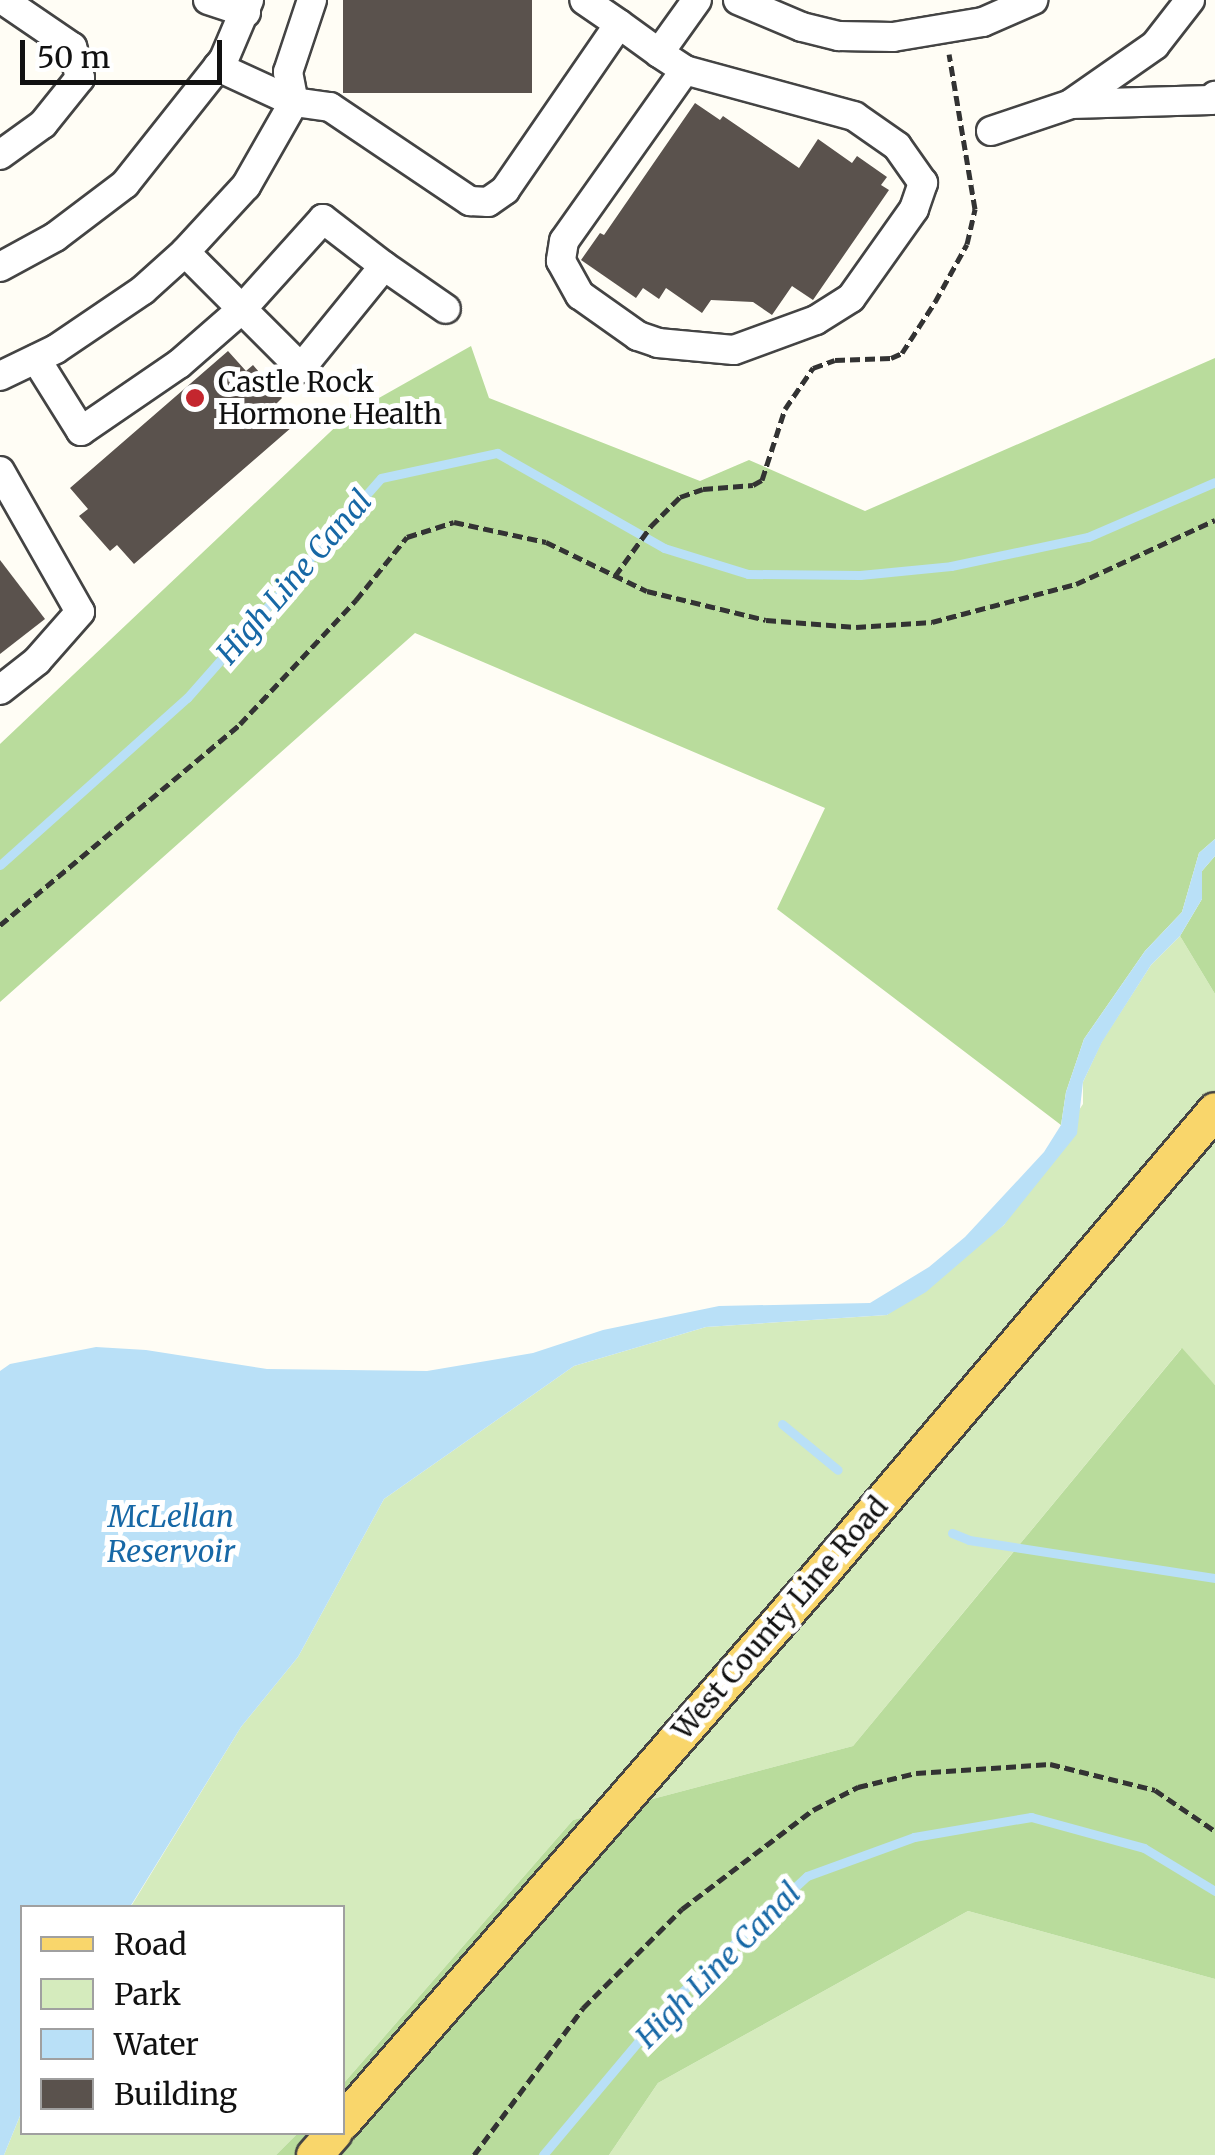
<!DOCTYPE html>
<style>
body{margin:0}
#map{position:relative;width:1215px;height:2155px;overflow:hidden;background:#fffdf5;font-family:Merriweather,serif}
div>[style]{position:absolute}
.green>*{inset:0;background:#d5ebbd}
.forest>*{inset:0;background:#b9dc9c}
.water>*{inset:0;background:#b9e0f7}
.stream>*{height:9px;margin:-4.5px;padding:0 4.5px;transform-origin:4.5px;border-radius:4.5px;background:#b9e0f7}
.building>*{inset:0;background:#5a524d;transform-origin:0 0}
.path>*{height:5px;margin-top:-2.5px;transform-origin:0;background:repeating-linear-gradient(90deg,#333 0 10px,transparent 0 15px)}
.roads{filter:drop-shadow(2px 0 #444) drop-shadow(-2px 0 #444) drop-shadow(0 2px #444) drop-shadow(0 -2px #444)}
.minor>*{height:28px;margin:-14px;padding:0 14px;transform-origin:14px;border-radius:14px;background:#fff}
.major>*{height:35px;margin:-17.5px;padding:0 17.5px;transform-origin:17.5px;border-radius:17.5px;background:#f9d66b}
.dots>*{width:28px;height:28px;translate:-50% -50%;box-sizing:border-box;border:5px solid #fff;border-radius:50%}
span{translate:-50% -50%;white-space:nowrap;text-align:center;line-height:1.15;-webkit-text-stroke:10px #fff;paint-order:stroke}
.poi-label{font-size:28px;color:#111}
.left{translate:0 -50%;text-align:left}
.street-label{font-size:28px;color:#111}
.water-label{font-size:30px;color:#1768a6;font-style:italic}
.legend{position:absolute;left:20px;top:1905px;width:325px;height:230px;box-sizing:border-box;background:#fff;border:2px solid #a0a0a0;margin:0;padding:12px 18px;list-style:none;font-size:30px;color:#111}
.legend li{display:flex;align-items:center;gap:20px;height:50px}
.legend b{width:50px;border:2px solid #a0a0a0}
.scale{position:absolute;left:20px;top:40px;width:202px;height:45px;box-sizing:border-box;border:5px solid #111;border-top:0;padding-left:12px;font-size:30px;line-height:35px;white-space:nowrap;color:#111;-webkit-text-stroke:8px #fff;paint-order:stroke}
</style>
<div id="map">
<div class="green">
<i style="clip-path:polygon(1180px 936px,1215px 994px,1215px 1385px,1181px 1349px,853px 1746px,573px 1820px,343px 2084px,342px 1908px,130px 1908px,241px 1727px,298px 1657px,384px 1499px,574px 1366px,706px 1327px,887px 1315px,1004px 1225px,1083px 1104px,1083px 1082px,1102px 1041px,1151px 965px)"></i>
<i style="clip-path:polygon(968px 1911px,1215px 1979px,1215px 2155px,609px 2155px,658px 2083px)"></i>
<i style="clip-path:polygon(22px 2111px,22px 2132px,298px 2133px,276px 2155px,4px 2155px)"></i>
</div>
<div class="forest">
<i style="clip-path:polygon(471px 346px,489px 398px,700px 481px,749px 460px,865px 511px,1215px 358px,1215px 839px,1199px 853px,1182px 912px,1145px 951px,1084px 1039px,1066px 1092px,1061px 1125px,777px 909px,825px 808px,415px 633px,0 1002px,0 744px,347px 416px)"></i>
<i style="clip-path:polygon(1215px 856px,1215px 994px,1180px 936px,1202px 899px,1202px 871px)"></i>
<i style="clip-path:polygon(1182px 1348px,1215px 1385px,1215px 1979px,968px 1911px,658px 2083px,609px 2155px,276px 2155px,298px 2133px,342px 2132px,343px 2084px,573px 1820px,853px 1746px)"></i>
</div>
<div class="water">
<i style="clip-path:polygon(1215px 839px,1215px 856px,1202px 871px,1202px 899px,1180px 936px,1151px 965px,1102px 1042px,1083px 1082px,1077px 1134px,1004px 1225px,926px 1292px,887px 1315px,706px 1327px,574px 1366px,384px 1499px,298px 1657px,241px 1727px,130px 1907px,22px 1908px,22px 2111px,4px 2155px,0 2155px,0 1371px,10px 1364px,96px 1347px,146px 1350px,267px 1369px,427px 1371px,533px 1353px,603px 1330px,719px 1306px,870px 1303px,929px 1267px,965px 1237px,1044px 1152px,1061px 1125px,1066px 1092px,1084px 1039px,1145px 951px,1182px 912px,1199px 853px)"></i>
</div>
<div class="stream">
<i style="left:0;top:865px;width:251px;rotate:-41.8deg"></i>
<i style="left:187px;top:698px;width:293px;rotate:-48.6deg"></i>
<i style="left:381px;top:478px;width:119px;rotate:-12.2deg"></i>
<i style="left:497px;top:453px;width:192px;rotate:29.6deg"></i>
<i style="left:664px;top:548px;width:88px;rotate:17.2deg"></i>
<i style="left:748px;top:574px;width:112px;rotate:0.5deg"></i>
<i style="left:860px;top:575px;width:91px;rotate:-5.6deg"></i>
<i style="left:951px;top:566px;width:140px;rotate:-12deg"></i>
<i style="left:1088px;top:537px;width:138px;rotate:-23.4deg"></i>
<i style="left:782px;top:1424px;width:72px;rotate:39.4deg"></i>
<i style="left:952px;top:1533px;width:18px;rotate:22deg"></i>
<i style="left:969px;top:1540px;width:249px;rotate:8.8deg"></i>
<i style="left:543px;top:2155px;width:201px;rotate:-50deg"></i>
<i style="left:672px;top:2001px;width:184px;rotate:-42.8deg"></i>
<i style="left:807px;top:1876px;width:114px;rotate:-20deg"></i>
<i style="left:914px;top:1837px;width:119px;rotate:-9.7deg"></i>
<i style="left:1031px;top:1817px;width:117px;rotate:15.3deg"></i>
<i style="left:1144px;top:1848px;width:83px;rotate:31.2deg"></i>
</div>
<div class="building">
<i style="left:343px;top:0;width:189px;height:93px"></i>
<i style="clip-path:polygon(695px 103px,720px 120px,723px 116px,799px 168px,818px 139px,852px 163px,857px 156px,887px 177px,881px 185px,889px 190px,813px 300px,792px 286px,772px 315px,753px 302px,711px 300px,702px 313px,666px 288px,659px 299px,643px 288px,636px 298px,581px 260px,600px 233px,604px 235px)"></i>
<i style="clip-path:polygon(228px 351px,246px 371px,253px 365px,282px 398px,274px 406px,292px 427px,134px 564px,117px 545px,110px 551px,79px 516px,88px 509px,70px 488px)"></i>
<i style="clip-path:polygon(0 560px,45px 619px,0 654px)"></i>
</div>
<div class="path">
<i style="left:615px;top:576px;width:62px;rotate:-54.2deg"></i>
<i style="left:651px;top:526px;width:41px;rotate:-45deg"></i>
<i style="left:680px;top:497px;width:24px;rotate:-19deg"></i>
<i style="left:703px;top:489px;width:50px;rotate:-4.6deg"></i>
<i style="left:753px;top:485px;width:10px;rotate:-29deg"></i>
<i style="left:762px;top:480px;width:75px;rotate:-72.1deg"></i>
<i style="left:785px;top:409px;width:50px;rotate:-55.7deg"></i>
<i style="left:813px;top:368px;width:23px;rotate:-20deg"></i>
<i style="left:835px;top:360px;width:56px;rotate:-2deg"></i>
<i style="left:891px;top:358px;width:12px;rotate:-24deg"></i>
<i style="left:902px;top:353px;width:61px;rotate:-57.1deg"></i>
<i style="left:935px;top:302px;width:66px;rotate:-61.1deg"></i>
<i style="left:967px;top:244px;width:36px;rotate:-77deg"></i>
<i style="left:975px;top:209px;width:157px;rotate:-99.5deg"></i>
<i style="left:0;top:925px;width:313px;rotate:-39.9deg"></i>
<i style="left:240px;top:724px;width:170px;rotate:-46.9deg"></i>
<i style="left:356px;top:600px;width:81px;rotate:-51deg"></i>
<i style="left:407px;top:537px;width:49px;rotate:-17.7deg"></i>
<i style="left:454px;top:522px;width:94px;rotate:12.3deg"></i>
<i style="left:546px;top:542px;width:112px;rotate:25.9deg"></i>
<i style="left:647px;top:591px;width:122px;rotate:13.7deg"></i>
<i style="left:766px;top:620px;width:90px;rotate:4.4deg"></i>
<i style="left:856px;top:627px;width:76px;rotate:-3.8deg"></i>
<i style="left:932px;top:622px;width:149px;rotate:-14.8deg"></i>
<i style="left:1076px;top:584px;width:153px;rotate:-24.7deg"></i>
<i style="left:474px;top:2155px;width:183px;rotate:-53.4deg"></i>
<i style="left:583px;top:2008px;width:140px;rotate:-45deg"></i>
<i style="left:682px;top:1909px;width:164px;rotate:-37.1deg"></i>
<i style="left:813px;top:1810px;width:51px;rotate:-27.1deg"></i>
<i style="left:858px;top:1787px;width:60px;rotate:-13.6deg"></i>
<i style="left:916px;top:1773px;width:134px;rotate:-3.8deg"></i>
<i style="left:1050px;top:1764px;width:108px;rotate:13.9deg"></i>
<i style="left:1155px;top:1790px;width:73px;rotate:34.3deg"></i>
</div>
<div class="roads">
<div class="minor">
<i style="left:208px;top:0;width:40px;rotate:18deg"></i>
<i style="left:312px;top:0;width:76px;rotate:108.4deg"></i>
<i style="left:288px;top:72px;width:31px;rotate:79deg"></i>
<i style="left:294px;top:102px;width:36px;rotate:8deg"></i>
<i style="left:330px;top:107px;width:169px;rotate:33.9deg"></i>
<i style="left:470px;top:201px;width:18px;rotate:3deg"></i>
<i style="left:488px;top:202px;width:21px;rotate:-35deg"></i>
<i style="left:505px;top:190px;width:201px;rotate:-55.5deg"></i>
<i style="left:619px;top:24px;width:42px;rotate:-145.6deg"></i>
<i style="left:738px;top:0;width:69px;rotate:22.9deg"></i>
<i style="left:802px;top:27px;width:38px;rotate:14deg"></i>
<i style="left:839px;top:36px;width:54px;rotate:1.1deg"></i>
<i style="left:893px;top:37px;width:91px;rotate:-9.5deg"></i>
<i style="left:983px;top:22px;width:55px;rotate:-23.7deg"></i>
<i style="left:619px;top:24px;width:49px;rotate:35.9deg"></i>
<i style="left:659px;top:53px;width:65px;rotate:-54.4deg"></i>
<i style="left:659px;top:53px;width:31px;rotate:33deg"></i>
<i style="left:685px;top:70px;width:209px;rotate:125.3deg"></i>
<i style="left:564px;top:241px;width:20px;rotate:99deg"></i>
<i style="left:561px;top:261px;width:39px;rotate:61deg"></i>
<i style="left:580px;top:295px;width:71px;rotate:35.3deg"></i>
<i style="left:638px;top:336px;width:21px;rotate:19deg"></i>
<i style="left:658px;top:343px;width:76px;rotate:5.3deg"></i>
<i style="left:734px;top:350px;width:87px;rotate:-20.1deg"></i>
<i style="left:816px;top:320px;width:41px;rotate:-32.2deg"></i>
<i style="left:851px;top:298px;width:109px;rotate:-54.7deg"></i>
<i style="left:914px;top:209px;width:28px;rotate:-71deg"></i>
<i style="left:923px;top:183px;width:45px;rotate:-125.1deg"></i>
<i style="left:897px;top:146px;width:52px;rotate:-145.1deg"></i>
<i style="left:854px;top:116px;width:175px;rotate:-164.8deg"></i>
<i style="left:1072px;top:103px;width:101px;rotate:-34.9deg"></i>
<i style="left:1155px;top:45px;width:57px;rotate:-52.1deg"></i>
<i style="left:991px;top:131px;width:84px;rotate:-18.6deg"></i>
<i style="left:1071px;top:104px;width:140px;rotate:-1.6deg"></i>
<i style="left:1211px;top:100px;width:6px;rotate:-45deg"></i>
<i style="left:0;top:155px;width:53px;rotate:-35.8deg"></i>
<i style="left:43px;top:124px;width:59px;rotate:-51.2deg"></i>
<i style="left:80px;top:78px;width:32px;rotate:-104deg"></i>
<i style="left:72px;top:47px;width:83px;rotate:-145.7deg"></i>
<i style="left:384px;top:266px;width:75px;rotate:34.7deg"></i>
<i style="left:0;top:267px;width:63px;rotate:-28.6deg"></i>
<i style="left:55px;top:237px;width:88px;rotate:-37.1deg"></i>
<i style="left:125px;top:184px;width:159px;rotate:-51.6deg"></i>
<i style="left:224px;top:59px;width:64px;rotate:-67deg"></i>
<i style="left:36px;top:359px;width:85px;rotate:58deg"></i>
<i style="left:81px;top:431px;width:119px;rotate:-34.4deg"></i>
<i style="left:179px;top:364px;width:84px;rotate:-41.1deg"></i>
<i style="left:242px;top:309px;width:121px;rotate:-48deg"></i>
<i style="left:323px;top:219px;width:77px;rotate:37.6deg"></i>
<i style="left:384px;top:266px;width:132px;rotate:129.1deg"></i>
<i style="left:301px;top:368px;width:164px;rotate:-135deg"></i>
<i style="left:0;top:376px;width:62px;rotate:-25.7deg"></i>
<i style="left:56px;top:349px;width:105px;rotate:-34.1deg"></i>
<i style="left:143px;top:290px;width:57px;rotate:-42.1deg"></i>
<i style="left:185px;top:252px;width:90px;rotate:-47.3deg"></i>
<i style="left:246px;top:186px;width:97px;rotate:-60.3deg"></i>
<i style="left:294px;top:102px;width:84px;rotate:-155.3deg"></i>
<i style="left:0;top:471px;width:162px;rotate:60.4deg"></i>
<i style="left:80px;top:612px;width:65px;rotate:131.3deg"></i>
<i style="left:37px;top:661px;width:47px;rotate:141.9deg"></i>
</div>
<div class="major">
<i style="left:342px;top:2122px;width:727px;rotate:-48.9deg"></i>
<i style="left:820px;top:1574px;width:609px;rotate:-49.59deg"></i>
<i style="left:314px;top:2155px;width:30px;rotate:-49deg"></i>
</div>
</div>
<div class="dots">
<i style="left:195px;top:398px;background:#c4262e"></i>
</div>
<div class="poi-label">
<span class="left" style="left:218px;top:398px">Castle Rock<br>Hormone Health</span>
</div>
<div class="street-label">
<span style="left:780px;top:1618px;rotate:-49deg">West County Line Road</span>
</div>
<div class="water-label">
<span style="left:294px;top:577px;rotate:-49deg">High Line Canal</span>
<span style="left:171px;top:1533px">McLellan<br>Reservoir</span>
<span style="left:718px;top:1965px;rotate:-45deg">High Line Canal</span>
</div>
<ul class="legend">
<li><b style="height:12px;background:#f9d66b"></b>Road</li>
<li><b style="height:28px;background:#d5ebbd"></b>Park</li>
<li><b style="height:28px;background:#b9e0f7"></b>Water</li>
<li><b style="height:28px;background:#5a524d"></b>Building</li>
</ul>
<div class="scale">50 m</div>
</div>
